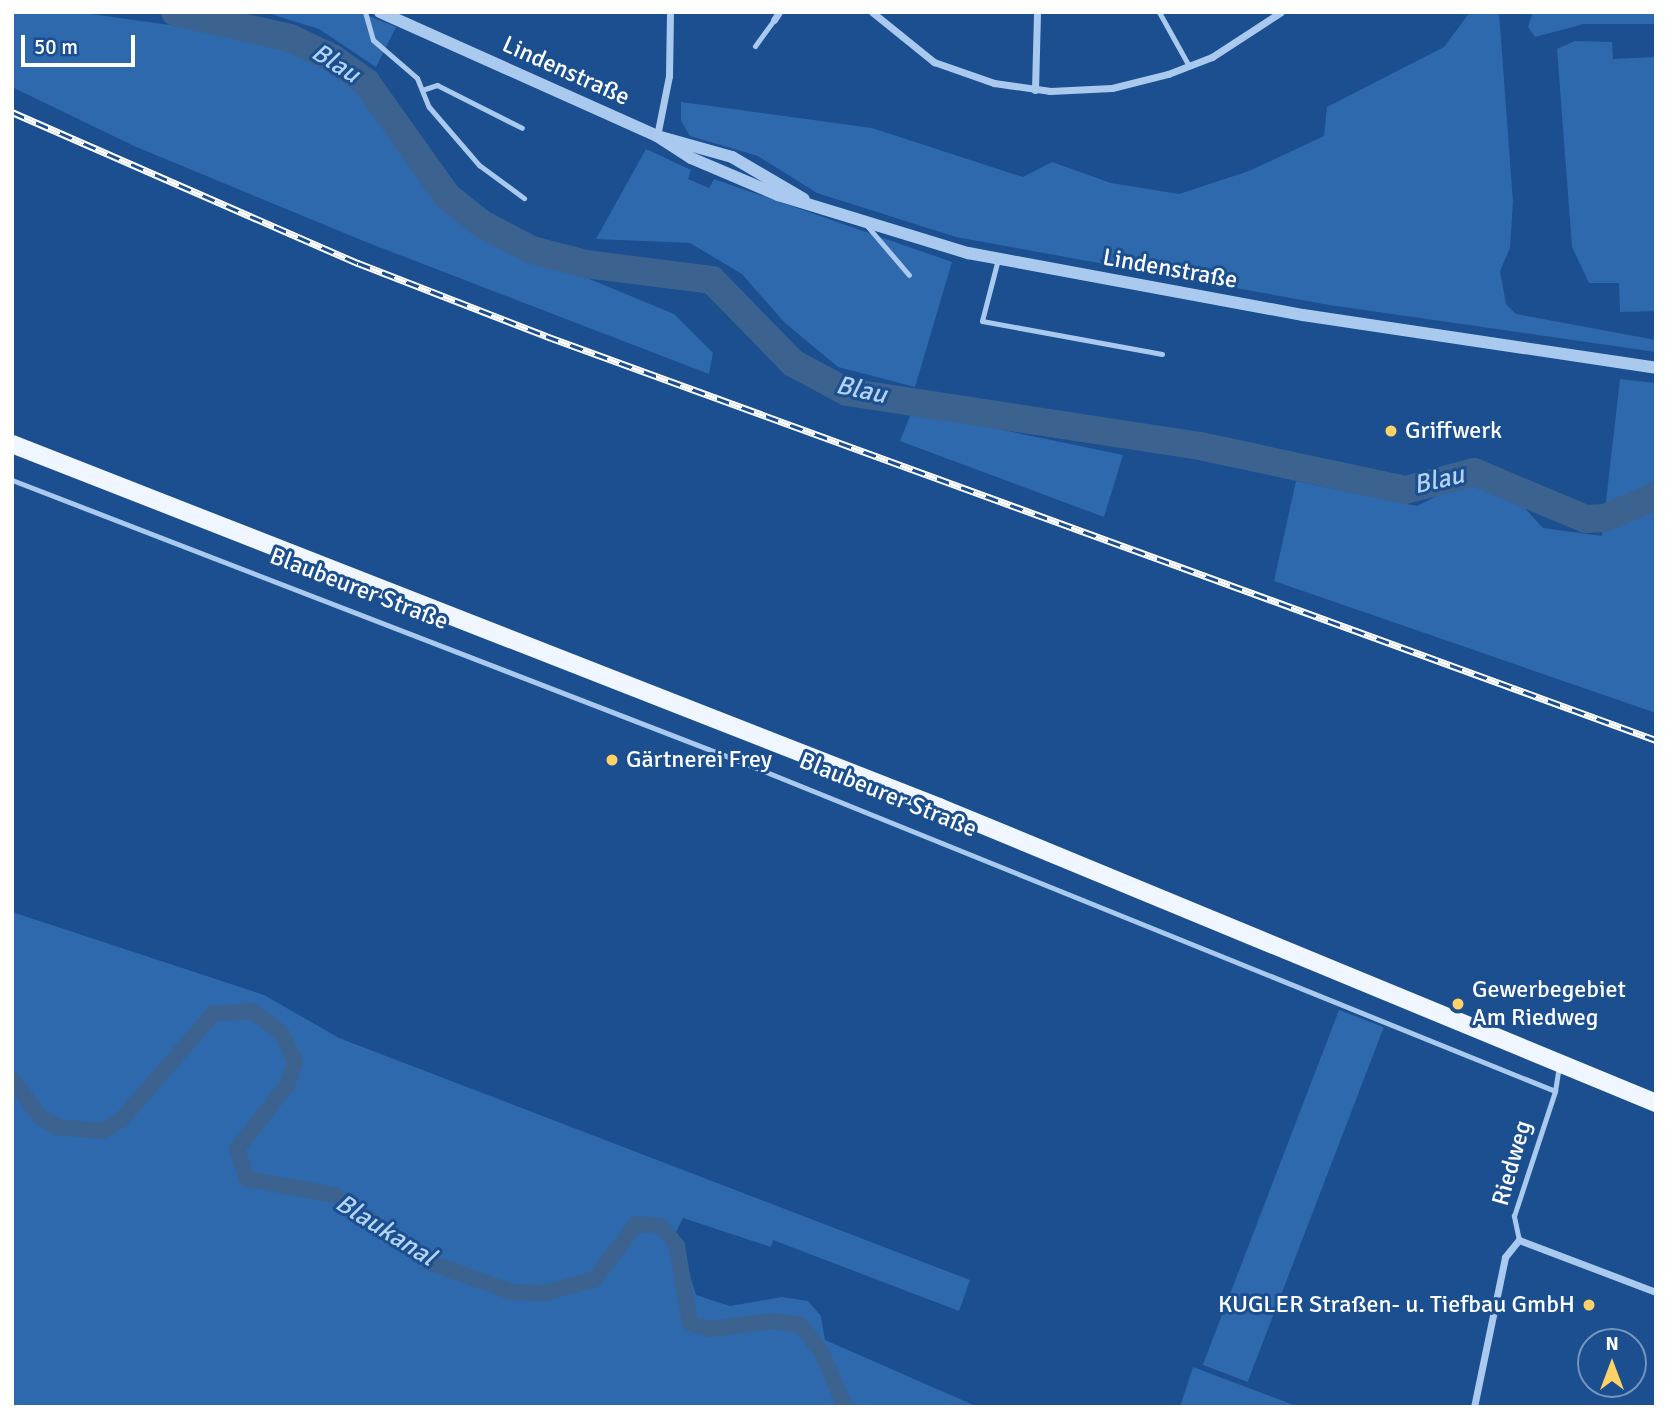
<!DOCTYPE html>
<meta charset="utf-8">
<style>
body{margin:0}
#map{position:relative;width:1668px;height:1419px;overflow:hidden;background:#1b4f8f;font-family:Signika,sans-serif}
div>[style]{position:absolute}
.green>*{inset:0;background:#2e69ad;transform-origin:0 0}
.canal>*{height:16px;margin:-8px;padding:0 8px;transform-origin:8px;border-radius:8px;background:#3c6290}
.river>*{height:28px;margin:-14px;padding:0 14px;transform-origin:14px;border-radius:14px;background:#3c6290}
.service>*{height:5px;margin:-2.5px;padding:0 2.5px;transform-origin:2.5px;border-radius:2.5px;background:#a9c9ee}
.minor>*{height:7px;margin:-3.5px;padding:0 3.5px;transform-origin:3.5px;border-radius:3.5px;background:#a9c9ee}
.tertiary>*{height:12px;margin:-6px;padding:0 6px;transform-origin:6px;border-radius:6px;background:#a9c9ee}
.primary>*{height:18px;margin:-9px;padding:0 9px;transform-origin:9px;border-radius:9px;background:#f0f6ff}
.rail>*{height:7px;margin-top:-3.5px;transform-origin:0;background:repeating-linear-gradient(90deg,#1b4f8f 0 13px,#fff 0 26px);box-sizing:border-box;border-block:2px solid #fff}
.dots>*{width:19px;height:19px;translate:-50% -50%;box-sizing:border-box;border:4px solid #1b4f8f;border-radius:50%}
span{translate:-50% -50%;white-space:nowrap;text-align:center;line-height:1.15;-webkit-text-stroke:6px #1b4f8f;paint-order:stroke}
.street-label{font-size:24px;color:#fff}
.poi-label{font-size:24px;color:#fff}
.left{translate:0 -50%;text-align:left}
.right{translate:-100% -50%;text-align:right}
.water-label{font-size:26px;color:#b5d3f5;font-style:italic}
.frame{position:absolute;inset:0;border:14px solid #fff;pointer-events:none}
.north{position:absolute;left:1577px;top:1328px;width:70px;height:70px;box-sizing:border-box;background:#1b4f8f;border:2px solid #7695bc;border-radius:50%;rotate:0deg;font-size:19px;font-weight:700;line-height:28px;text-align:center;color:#fff}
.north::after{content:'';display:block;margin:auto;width:24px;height:32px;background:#ffd166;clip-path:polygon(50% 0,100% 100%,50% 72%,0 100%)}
.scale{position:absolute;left:21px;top:35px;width:114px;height:32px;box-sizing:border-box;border:4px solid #fff;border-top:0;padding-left:9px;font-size:21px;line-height:24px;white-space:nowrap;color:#fff;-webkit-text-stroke:5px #1b4f8f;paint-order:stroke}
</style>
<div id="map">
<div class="green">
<i style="clip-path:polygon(12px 12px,76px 12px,227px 33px,329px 64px,359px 86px,433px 194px,476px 232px,674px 314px,713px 353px,709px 374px,366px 242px,134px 146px,12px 87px)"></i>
<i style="clip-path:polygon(264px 12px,359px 12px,396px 27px,376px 67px,319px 29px)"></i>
<i style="clip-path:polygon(1470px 12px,1499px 12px,1513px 202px,1510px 248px,1500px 271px,1506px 304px,1516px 314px,1656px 340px,1656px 352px,1329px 305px,956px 237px,817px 193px,758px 156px,690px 136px,681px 121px,681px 102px,872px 128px,1023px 177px,1052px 162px,1111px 183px,1179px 194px,1249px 171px,1324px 136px,1327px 107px,1444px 47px)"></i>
<i style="clip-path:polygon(1533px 12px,1656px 12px,1656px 24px,1584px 24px,1535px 37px,1528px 27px)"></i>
<i style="clip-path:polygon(1575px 41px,1612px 42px,1613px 59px,1656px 57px,1656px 311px,1620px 312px,1619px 283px,1589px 283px,1572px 247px,1557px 49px)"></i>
<i style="clip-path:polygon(646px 149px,691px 170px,688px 179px,709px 188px,714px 179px,952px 262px,915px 387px,838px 367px,784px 322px,742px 274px,690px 243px,596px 239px)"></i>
<i style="clip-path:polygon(1620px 379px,1656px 383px,1656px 713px,1274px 581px,1296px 481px,1417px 506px,1459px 485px,1475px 485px,1520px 503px,1543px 528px,1602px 536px)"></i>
<i style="clip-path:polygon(912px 411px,1123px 455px,1104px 517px,900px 441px)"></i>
<i style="clip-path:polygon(12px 912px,264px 995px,339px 1038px,970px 1280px,959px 1311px,773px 1240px,771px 1247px,683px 1218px,676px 1232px,696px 1295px,730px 1306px,782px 1297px,808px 1301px,821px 1316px,825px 1340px,978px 1407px,12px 1407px)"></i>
<i style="left:1339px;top:1010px;width:48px;height:380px;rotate:21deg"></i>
<i style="clip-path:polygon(1193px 1367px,1299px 1407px,1180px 1407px)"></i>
</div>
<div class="canal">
<i style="left:12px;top:1079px;width:49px;rotate:53.4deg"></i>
<i style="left:41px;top:1118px;width:19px;rotate:28deg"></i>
<i style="left:58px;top:1127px;width:44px;rotate:5.2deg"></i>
<i style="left:102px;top:1131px;width:22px;rotate:-30deg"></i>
<i style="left:121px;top:1120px;width:140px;rotate:-49deg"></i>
<i style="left:213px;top:1014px;width:39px;rotate:-4deg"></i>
<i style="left:252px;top:1011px;width:36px;rotate:36deg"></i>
<i style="left:281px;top:1032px;width:33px;rotate:65deg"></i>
<i style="left:295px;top:1062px;width:24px;rotate:109deg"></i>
<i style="left:287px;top:1085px;width:81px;rotate:128deg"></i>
<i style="left:237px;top:1149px;width:32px;rotate:72deg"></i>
<i style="left:247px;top:1179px;width:89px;rotate:10.3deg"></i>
<i style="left:335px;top:1195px;width:118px;rotate:35.3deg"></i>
<i style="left:431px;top:1263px;width:86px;rotate:19.7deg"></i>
<i style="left:512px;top:1292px;width:33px;rotate:2deg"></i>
<i style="left:545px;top:1293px;width:52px;rotate:-15.6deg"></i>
<i style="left:595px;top:1279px;width:69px;rotate:-53.3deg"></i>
<i style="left:636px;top:1224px;width:25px;rotate:5deg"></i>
<i style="left:661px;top:1226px;width:26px;rotate:51deg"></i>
<i style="left:677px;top:1246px;width:78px;rotate:80.4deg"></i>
<i style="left:690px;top:1323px;width:21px;rotate:17deg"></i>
<i style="left:710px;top:1329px;width:64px;rotate:-7.2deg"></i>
<i style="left:773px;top:1321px;width:28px;rotate:8deg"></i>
<i style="left:801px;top:1325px;width:35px;rotate:53deg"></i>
<i style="left:822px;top:1353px;width:59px;rotate:66.9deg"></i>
</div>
<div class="river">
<i style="left:175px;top:12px;width:118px;rotate:12.7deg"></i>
<i style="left:290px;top:38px;width:47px;rotate:25.5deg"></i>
<i style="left:332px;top:58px;width:42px;rotate:35.2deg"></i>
<i style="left:366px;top:82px;width:140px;rotate:54.6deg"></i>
<i style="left:447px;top:196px;width:45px;rotate:38.7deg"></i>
<i style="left:482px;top:224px;width:56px;rotate:27.5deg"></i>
<i style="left:532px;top:250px;width:56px;rotate:14.5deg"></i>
<i style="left:586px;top:264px;width:127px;rotate:7.2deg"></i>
<i style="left:712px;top:280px;width:116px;rotate:45.7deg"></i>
<i style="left:793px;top:363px;width:61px;rotate:28.2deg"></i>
<i style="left:847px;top:392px;width:357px;rotate:8.7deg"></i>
<i style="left:1200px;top:446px;width:210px;rotate:12.1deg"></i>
<i style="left:1405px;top:490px;width:71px;rotate:-14.6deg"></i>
<i style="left:1474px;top:472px;width:121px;rotate:22.8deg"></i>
<i style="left:1586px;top:519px;width:19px;rotate:-3deg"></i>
<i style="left:1605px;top:518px;width:56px;rotate:-23.3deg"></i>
</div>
<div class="service">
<i style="left:365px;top:12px;width:29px;rotate:74deg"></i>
<i style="left:373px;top:40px;width:58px;rotate:40.8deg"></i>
<i style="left:417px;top:78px;width:31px;rotate:68deg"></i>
<i style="left:429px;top:107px;width:77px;rotate:49.2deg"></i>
<i style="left:479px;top:165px;width:56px;rotate:36.3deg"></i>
<i style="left:1159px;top:12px;width:62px;rotate:60.9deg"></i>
<i style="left:755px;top:46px;width:32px;rotate:-54deg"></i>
<i style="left:425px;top:89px;width:13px;rotate:-18deg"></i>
<i style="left:437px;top:85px;width:95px;rotate:26.8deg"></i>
<i style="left:868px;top:227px;width:63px;rotate:49.5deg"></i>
<i style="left:998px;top:259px;width:64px;rotate:104.5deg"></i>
<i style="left:982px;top:321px;width:183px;rotate:10.4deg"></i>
<i style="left:12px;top:480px;width:779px;rotate:21.13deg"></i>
<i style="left:739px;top:761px;width:880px;rotate:22.02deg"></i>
<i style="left:1555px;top:1091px;width:24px;rotate:-81deg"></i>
<i style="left:1519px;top:1240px;width:25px;rotate:-102deg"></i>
<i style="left:1514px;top:1216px;width:132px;rotate:-71.8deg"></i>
</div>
<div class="minor">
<i style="left:872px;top:12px;width:80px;rotate:38.9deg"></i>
<i style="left:934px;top:62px;width:64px;rotate:19.3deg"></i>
<i style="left:994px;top:83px;width:57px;rotate:8.1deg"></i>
<i style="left:1050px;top:91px;width:62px;rotate:-2.8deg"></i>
<i style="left:1112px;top:88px;width:58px;rotate:-14deg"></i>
<i style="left:1168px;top:74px;width:47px;rotate:-21.1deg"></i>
<i style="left:1212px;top:57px;width:82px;rotate:-33.1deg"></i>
<i style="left:774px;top:20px;width:9px;rotate:-58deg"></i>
<i style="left:1035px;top:90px;width:78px;rotate:-88.5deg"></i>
<i style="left:657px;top:136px;width:61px;rotate:-78.7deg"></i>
<i style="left:669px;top:76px;width:64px;rotate:-89.1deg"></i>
<i style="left:1474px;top:1407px;width:153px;rotate:-78.3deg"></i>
<i style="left:1505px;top:1257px;width:22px;rotate:-51deg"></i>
<i style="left:1519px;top:1240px;width:147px;rotate:20.8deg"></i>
</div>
<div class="tertiary">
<i style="left:380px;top:12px;width:303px;rotate:24.1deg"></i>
<i style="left:657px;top:136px;width:78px;rotate:15.6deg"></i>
<i style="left:732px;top:157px;width:83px;rotate:30.3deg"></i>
<i style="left:657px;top:136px;width:40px;rotate:32.9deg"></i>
<i style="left:691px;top:158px;width:95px;rotate:23deg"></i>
<i style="left:778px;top:195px;width:199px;rotate:17deg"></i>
<i style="left:968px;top:253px;width:341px;rotate:10.5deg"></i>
<i style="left:1303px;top:315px;width:357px;rotate:8.5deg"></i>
</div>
<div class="primary">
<i style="left:12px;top:444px;width:996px;rotate:21.38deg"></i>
<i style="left:939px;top:807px;width:776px;rotate:22.43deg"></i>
</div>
<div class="rail">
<i style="left:12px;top:112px;width:378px;rotate:23.6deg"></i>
<i style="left:358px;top:263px;width:202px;rotate:21.2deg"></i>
<i style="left:546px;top:336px;width:1181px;rotate:20deg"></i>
</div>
<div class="dots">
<i style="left:1391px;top:431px;background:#ffd166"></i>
<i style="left:612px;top:760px;background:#ffd166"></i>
<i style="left:1458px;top:1004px;background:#ffd166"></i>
<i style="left:1589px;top:1305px;background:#ffd166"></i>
</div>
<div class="street-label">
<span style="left:566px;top:71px;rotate:24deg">Lindenstraße</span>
<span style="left:1170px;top:269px;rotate:10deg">Lindenstraße</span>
<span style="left:359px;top:589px;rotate:21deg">Blaubeurer Straße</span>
<span style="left:888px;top:795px;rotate:22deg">Blaubeurer Straße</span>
<span style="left:1512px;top:1163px;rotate:-74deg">Riedweg</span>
</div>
<div class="poi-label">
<span class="left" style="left:1405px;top:431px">Griffwerk</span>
<span class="left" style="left:626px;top:760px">Gärtnerei Frey</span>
<span class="left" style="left:1472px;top:1004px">Gewerbegebiet<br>Am Riedweg</span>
<span class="right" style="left:1575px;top:1305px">KUGLER Straßen- u. Tiefbau GmbH</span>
</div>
<div class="water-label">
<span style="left:335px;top:64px;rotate:32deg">Blau</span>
<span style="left:861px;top:391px;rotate:12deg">Blau</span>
<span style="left:1439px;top:481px;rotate:-13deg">Blau</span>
<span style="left:385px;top:1231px;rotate:32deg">Blaukanal</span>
</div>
<div class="frame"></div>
<div class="north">N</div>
<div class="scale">50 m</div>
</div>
